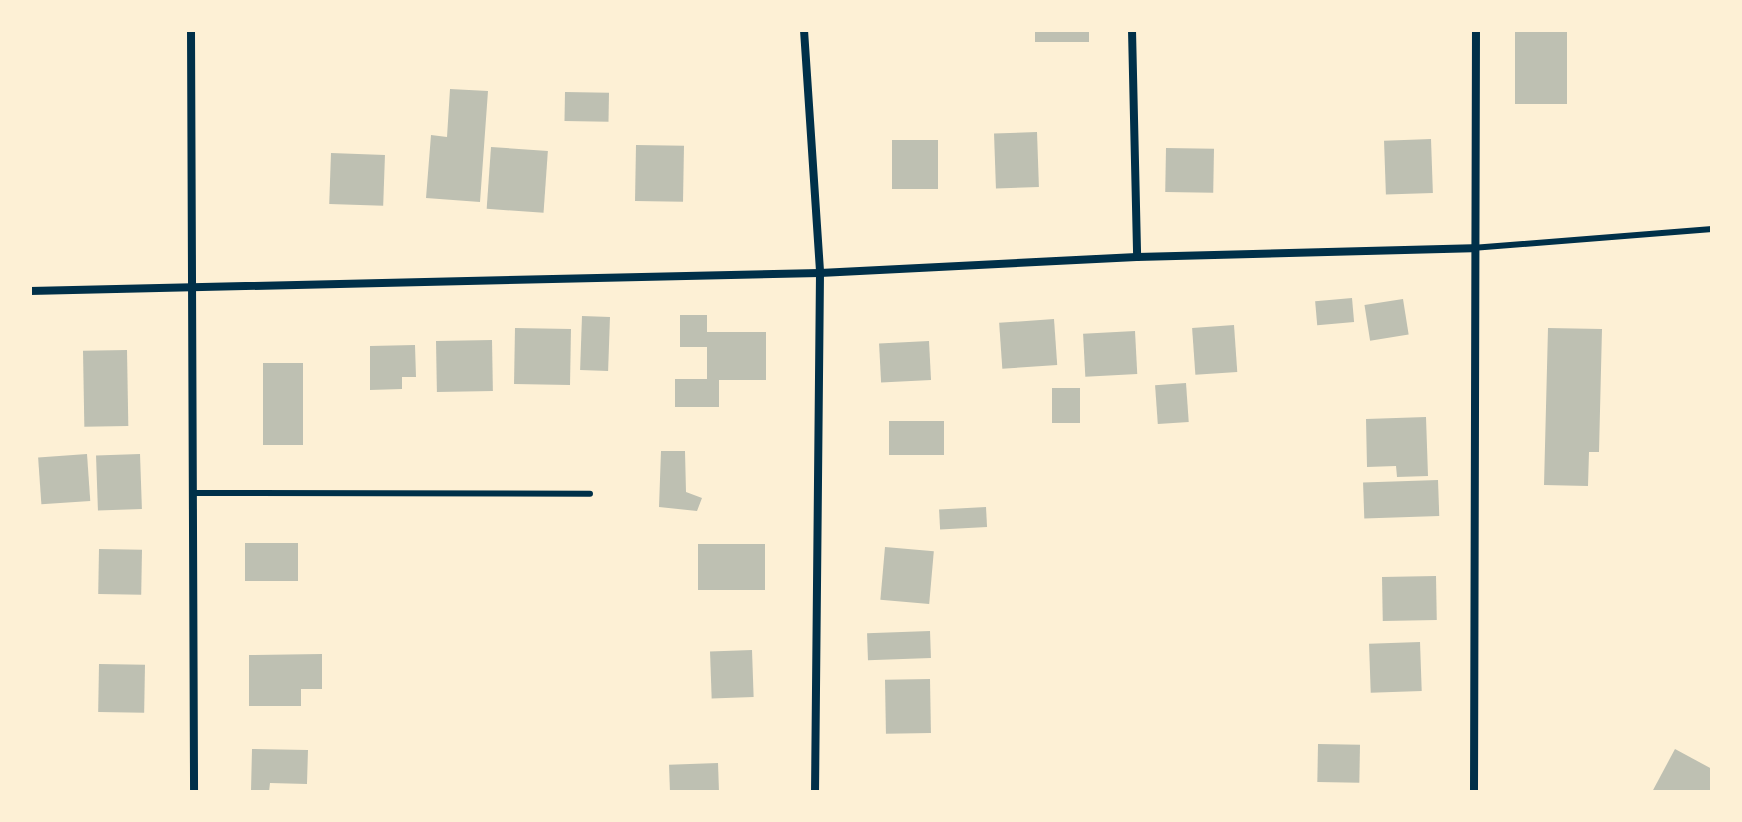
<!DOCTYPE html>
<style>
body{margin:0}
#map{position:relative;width:1742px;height:822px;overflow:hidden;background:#fdf0d5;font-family:Roboto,sans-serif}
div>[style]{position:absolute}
.building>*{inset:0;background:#bec0b2;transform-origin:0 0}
.service>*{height:6px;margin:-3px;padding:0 3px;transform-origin:3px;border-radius:3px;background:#003049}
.minor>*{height:8px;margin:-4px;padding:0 4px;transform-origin:4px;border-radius:4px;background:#003049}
span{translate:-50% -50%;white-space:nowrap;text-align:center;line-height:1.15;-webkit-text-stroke:6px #fdf0d5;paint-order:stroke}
.frame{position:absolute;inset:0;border:32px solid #fdf0d5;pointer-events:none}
</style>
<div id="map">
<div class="building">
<i style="left:1035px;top:30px;width:54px;height:12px"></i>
<i style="left:1515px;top:30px;width:52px;height:74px"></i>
<i style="clip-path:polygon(450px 89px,488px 91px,480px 202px,426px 198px,431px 135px,447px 137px)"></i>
<i style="left:565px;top:92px;width:44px;height:29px;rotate:1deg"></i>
<i style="left:1037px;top:132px;width:55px;height:43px;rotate:88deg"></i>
<i style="left:1431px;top:139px;width:54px;height:47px;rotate:88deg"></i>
<i style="left:892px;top:140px;width:46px;height:49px"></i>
<i style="left:636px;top:145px;width:48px;height:56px;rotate:1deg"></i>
<i style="left:491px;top:147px;width:57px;height:62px;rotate:4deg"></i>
<i style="left:1166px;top:148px;width:48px;height:44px;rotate:1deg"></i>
<i style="left:331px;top:153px;width:54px;height:51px;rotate:2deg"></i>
<i style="left:1352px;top:298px;width:24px;height:37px;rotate:85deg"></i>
<i style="left:1403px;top:299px;width:36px;height:39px;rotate:81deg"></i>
<i style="clip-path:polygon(680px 315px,707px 315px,707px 332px,766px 332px,766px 380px,719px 380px,719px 407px,675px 407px,675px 379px,707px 379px,707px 347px,680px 347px)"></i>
<i style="left:582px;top:316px;width:28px;height:54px;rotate:2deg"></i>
<i style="left:1054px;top:319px;width:46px;height:55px;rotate:86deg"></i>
<i style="left:1234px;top:325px;width:47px;height:42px;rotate:86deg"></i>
<i style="left:515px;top:328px;width:56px;height:56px;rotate:1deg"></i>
<i style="clip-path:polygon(1548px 328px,1602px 329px,1599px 452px,1589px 452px,1588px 486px,1544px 485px)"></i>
<i style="left:1135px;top:331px;width:43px;height:52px;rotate:87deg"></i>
<i style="left:492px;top:340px;width:51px;height:56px;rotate:89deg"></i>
<i style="left:929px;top:341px;width:39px;height:50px;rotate:87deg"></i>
<i style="clip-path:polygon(415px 345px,416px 377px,402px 377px,402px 389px,370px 390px,370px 346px)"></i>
<i style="left:127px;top:350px;width:76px;height:44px;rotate:89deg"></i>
<i style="left:263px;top:363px;width:40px;height:82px"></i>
<i style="left:1186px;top:383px;width:39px;height:31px;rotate:86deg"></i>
<i style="left:1052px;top:388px;width:28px;height:35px"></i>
<i style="clip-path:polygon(1426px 417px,1428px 476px,1397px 477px,1396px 466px,1367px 467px,1366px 419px)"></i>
<i style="left:944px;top:421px;width:34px;height:55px;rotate:90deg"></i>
<i style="clip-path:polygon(661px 451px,685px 451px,686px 492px,702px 498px,697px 511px,659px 507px)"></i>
<i style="left:87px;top:454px;width:47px;height:49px;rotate:86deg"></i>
<i style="left:140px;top:454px;width:55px;height:44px;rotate:88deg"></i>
<i style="left:1438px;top:480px;width:36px;height:75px;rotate:88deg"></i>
<i style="left:986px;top:507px;width:20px;height:47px;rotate:87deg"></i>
<i style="left:245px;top:543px;width:53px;height:38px"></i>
<i style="left:698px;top:544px;width:67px;height:46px"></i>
<i style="left:885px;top:547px;width:49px;height:53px;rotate:5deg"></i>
<i style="left:99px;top:549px;width:43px;height:45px;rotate:1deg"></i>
<i style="left:1436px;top:576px;width:44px;height:54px;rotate:89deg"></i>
<i style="left:930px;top:631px;width:27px;height:63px;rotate:88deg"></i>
<i style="left:1420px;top:642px;width:49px;height:51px;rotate:88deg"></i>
<i style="left:752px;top:650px;width:47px;height:42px;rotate:88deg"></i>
<i style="clip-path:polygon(322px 654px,322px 689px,301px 689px,301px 706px,249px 706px,249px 655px)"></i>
<i style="left:99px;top:664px;width:46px;height:48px;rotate:1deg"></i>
<i style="left:930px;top:679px;width:54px;height:45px;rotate:89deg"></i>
<i style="left:1318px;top:744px;width:42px;height:38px;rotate:1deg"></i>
<i style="clip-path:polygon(252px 749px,308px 750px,307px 784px,270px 783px,269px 792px,251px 791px)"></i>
<i style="clip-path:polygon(1675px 749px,1712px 769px,1712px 792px,1652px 792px)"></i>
<i style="left:718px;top:763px;width:29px;height:49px;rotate:88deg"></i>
</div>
<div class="service">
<i style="left:1472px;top:248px;width:241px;rotate:-4.5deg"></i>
<i style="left:193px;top:493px;width:397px;rotate:0.1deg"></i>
</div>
<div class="minor">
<i style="left:191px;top:30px;width:762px;rotate:89.77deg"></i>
<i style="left:804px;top:30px;width:244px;rotate:86.2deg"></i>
<i style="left:820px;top:273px;width:519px;rotate:90.55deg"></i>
<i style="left:1132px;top:30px;width:227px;rotate:88.7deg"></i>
<i style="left:30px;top:291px;width:790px;rotate:-1.31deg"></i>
<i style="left:820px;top:273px;width:317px;rotate:-2.9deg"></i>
<i style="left:1137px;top:257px;width:335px;rotate:-1.5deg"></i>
<i style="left:1474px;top:792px;width:762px;rotate:-89.85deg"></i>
</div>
<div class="frame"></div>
</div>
